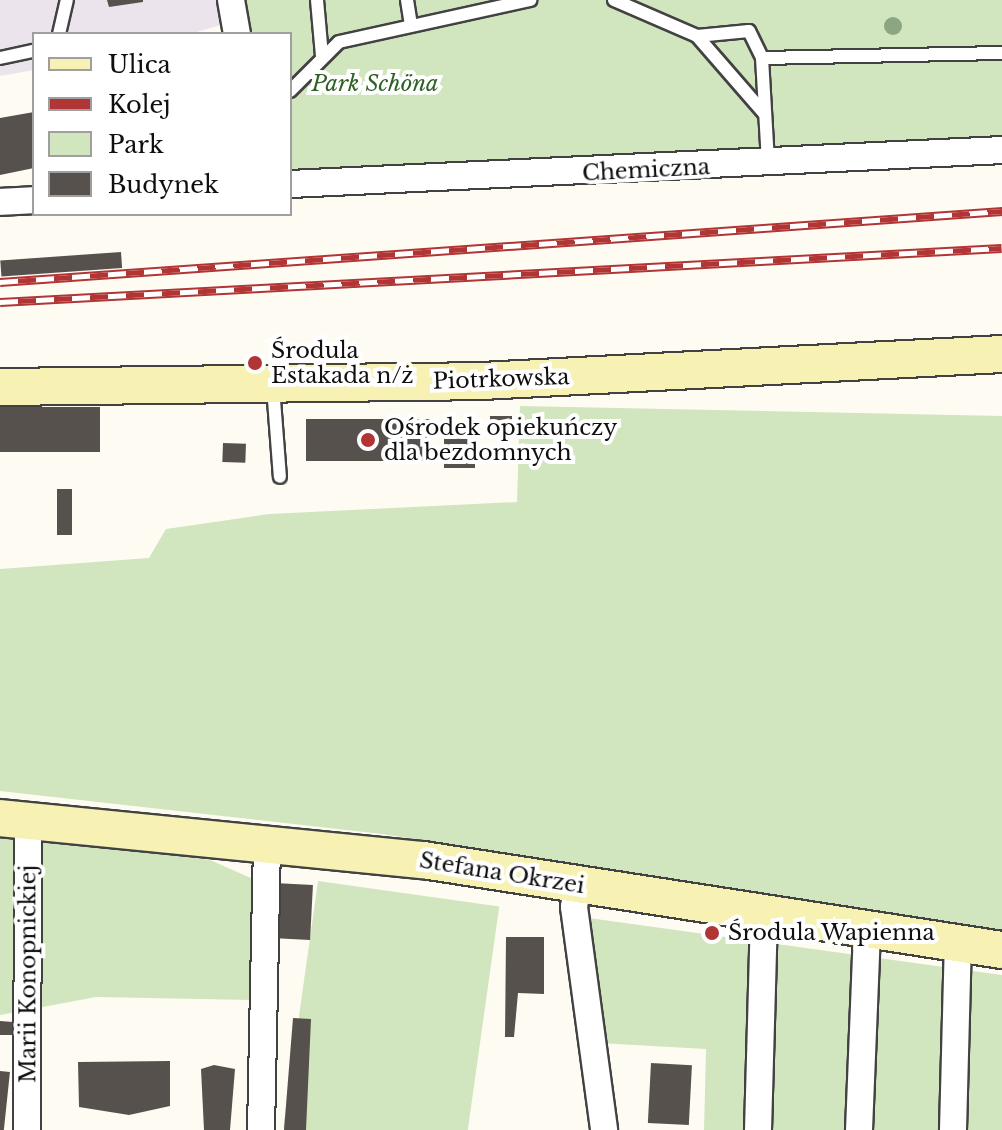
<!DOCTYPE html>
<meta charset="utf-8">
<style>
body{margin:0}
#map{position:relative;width:1002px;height:1130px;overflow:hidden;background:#fefcf2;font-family:"Libre Baskerville",serif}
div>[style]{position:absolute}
.industrial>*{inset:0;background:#ece4ec}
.green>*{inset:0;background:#d1e5be;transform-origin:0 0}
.building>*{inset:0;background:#56514c;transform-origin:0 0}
.roads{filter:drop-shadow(2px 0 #424242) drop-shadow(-2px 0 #424242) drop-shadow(0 2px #424242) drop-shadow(0 -2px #424242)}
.lane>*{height:12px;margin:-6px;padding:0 6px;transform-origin:6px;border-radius:6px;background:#fff}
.street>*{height:26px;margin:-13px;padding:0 13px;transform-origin:13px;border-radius:13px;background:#fff}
.secondary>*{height:36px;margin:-18px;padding:0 18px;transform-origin:18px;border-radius:18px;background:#f7f2b4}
.rail>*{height:9px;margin-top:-4.5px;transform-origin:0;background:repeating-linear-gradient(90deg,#fff 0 18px,#b13535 0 36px);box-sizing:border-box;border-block:2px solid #b13535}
.trees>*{width:18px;height:18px;margin:-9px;border-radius:50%;background:#8ca681}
.dots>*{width:22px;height:22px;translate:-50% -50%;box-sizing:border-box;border:4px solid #fff;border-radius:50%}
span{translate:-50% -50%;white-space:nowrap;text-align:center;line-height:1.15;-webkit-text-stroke:8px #fff;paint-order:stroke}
.park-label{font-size:22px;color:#2f6025;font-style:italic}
.street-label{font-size:22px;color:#0f0f0f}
.poi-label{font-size:22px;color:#0f0f0f}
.left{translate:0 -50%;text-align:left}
.legend{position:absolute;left:32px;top:32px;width:260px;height:184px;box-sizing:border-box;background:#fff;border:2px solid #9f9f9f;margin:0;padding:10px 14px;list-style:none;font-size:24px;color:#0f0f0f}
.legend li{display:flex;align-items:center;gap:16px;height:40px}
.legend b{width:40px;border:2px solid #9f9f9f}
</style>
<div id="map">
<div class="industrial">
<i style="clip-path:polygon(0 0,217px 0,221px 25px,190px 34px,34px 34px,34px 70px,0 76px)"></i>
</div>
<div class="green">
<i style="clip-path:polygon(246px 0,1002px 0,1002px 140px,290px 170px,290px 34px,252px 34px)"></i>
<i style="clip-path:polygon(520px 406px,1002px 416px,1002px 932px,382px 834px,0 791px,0 569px,149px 558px,166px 529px,269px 514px,517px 502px)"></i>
<i style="clip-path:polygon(0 832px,210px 860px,253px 879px,251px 1000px,96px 997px,0 1015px)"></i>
<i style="left:318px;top:881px;width:183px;height:249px;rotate:8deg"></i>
<i style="clip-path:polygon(560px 914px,1002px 975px,1002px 1130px,704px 1130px,706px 1049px,581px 1042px)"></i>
</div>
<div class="building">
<i style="clip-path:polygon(107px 0,143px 0,143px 2px,109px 7px)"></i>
<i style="clip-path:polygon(34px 112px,34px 168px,0 175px,0 118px)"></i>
<i style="left:121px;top:252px;width:16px;height:121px;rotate:86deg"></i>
<i style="left:100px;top:407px;width:45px;height:100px;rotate:90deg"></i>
<i style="left:512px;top:416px;width:12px;height:22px;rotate:90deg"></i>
<i style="left:306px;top:419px;width:124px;height:42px"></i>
<i style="left:444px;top:424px;width:31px;height:44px"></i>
<i style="left:223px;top:443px;width:23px;height:19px;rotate:2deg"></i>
<i style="left:57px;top:489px;width:15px;height:46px"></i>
<i style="left:274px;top:883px;width:39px;height:55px;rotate:3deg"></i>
<i style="clip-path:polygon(506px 937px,544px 937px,544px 994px,518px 993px,514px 1037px,505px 1037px)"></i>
<i style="clip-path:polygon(293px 1018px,311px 1019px,306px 1130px,284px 1130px)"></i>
<i style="clip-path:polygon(0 1021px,13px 1022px,12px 1035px,0 1035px)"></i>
<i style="clip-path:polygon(170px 1061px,170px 1106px,129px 1115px,79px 1107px,78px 1062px)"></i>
<i style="left:651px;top:1063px;width:41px;height:60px;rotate:3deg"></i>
<i style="clip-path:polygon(214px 1065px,235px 1069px,230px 1130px,204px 1130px,201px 1069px)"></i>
<i style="left:0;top:1071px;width:10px;height:59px;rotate:6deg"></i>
</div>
<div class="roads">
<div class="lane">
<i style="left:317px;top:0;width:56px;rotate:84.9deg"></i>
<i style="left:407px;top:0;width:24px;rotate:81deg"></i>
<i style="left:614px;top:0;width:90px;rotate:23.4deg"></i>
<i style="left:697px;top:36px;width:52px;rotate:-5.5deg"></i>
<i style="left:749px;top:31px;width:30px;rotate:64deg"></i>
<i style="left:762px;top:58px;width:103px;rotate:86.7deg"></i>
<i style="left:59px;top:34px;width:35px;rotate:-77deg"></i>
<i style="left:697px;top:36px;width:102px;rotate:49deg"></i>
<i style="left:0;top:58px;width:35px;rotate:-12deg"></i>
<i style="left:762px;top:58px;width:240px;rotate:-1.2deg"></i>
<i style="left:290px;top:91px;width:69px;rotate:-45deg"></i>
<i style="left:339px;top:42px;width:196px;rotate:-12.4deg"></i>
<i style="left:273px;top:387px;width:90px;rotate:85.6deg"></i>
</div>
<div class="street">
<i style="left:231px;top:0;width:35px;rotate:80deg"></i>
<i style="left:290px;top:184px;width:713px;rotate:-2.73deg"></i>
<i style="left:0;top:202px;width:34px;rotate:-3deg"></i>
<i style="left:578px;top:884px;width:23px;rotate:100deg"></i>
<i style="left:574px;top:907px;width:225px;rotate:82.3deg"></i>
<i style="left:27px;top:1130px;width:311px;rotate:-89.8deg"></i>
<i style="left:261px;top:1130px;width:289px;rotate:-88.8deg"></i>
<i style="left:758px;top:1130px;width:215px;rotate:-88.4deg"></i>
<i style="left:859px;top:1130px;width:201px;rotate:-87.7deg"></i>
<i style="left:953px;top:1130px;width:188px;rotate:-88.5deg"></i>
</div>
<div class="secondary">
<i style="left:0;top:387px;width:482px;rotate:-0.7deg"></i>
<i style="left:482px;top:381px;width:521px;rotate:-2.97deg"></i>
<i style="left:0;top:818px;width:425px;rotate:5.7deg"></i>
<i style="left:423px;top:860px;width:586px;rotate:8.84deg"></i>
</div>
</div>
<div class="rail">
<i style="left:0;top:282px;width:1005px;rotate:-4.05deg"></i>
<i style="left:0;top:302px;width:1003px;rotate:-3.08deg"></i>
</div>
<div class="trees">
<i style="left:893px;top:26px"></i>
</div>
<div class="dots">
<i style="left:255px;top:363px;background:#b13535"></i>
<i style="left:368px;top:440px;background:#b13535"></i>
<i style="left:712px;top:933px;background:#b13535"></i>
</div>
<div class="park-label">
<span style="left:375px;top:84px">Park Schöna</span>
</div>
<div class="street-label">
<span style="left:646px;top:170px;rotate:-3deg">Chemiczna</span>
<span style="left:501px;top:379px;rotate:-2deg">Piotrkowska</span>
<span style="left:502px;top:873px;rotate:9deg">Stefana Okrzei</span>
<span style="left:28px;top:974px;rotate:-90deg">Marii Konopnickiej</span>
</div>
<div class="poi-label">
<span class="left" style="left:271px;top:363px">Środula<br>Estakada n/ż</span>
<span class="left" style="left:384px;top:440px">Ośrodek opiekuńczy<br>dla bezdomnych</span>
<span class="left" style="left:728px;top:933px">Środula Wapienna</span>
</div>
<ul class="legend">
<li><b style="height:10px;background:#f7f2b4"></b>Ulica</li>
<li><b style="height:10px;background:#b13535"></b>Kolej</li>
<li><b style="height:22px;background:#d1e5be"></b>Park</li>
<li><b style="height:22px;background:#56514c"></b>Budynek</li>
</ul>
</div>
